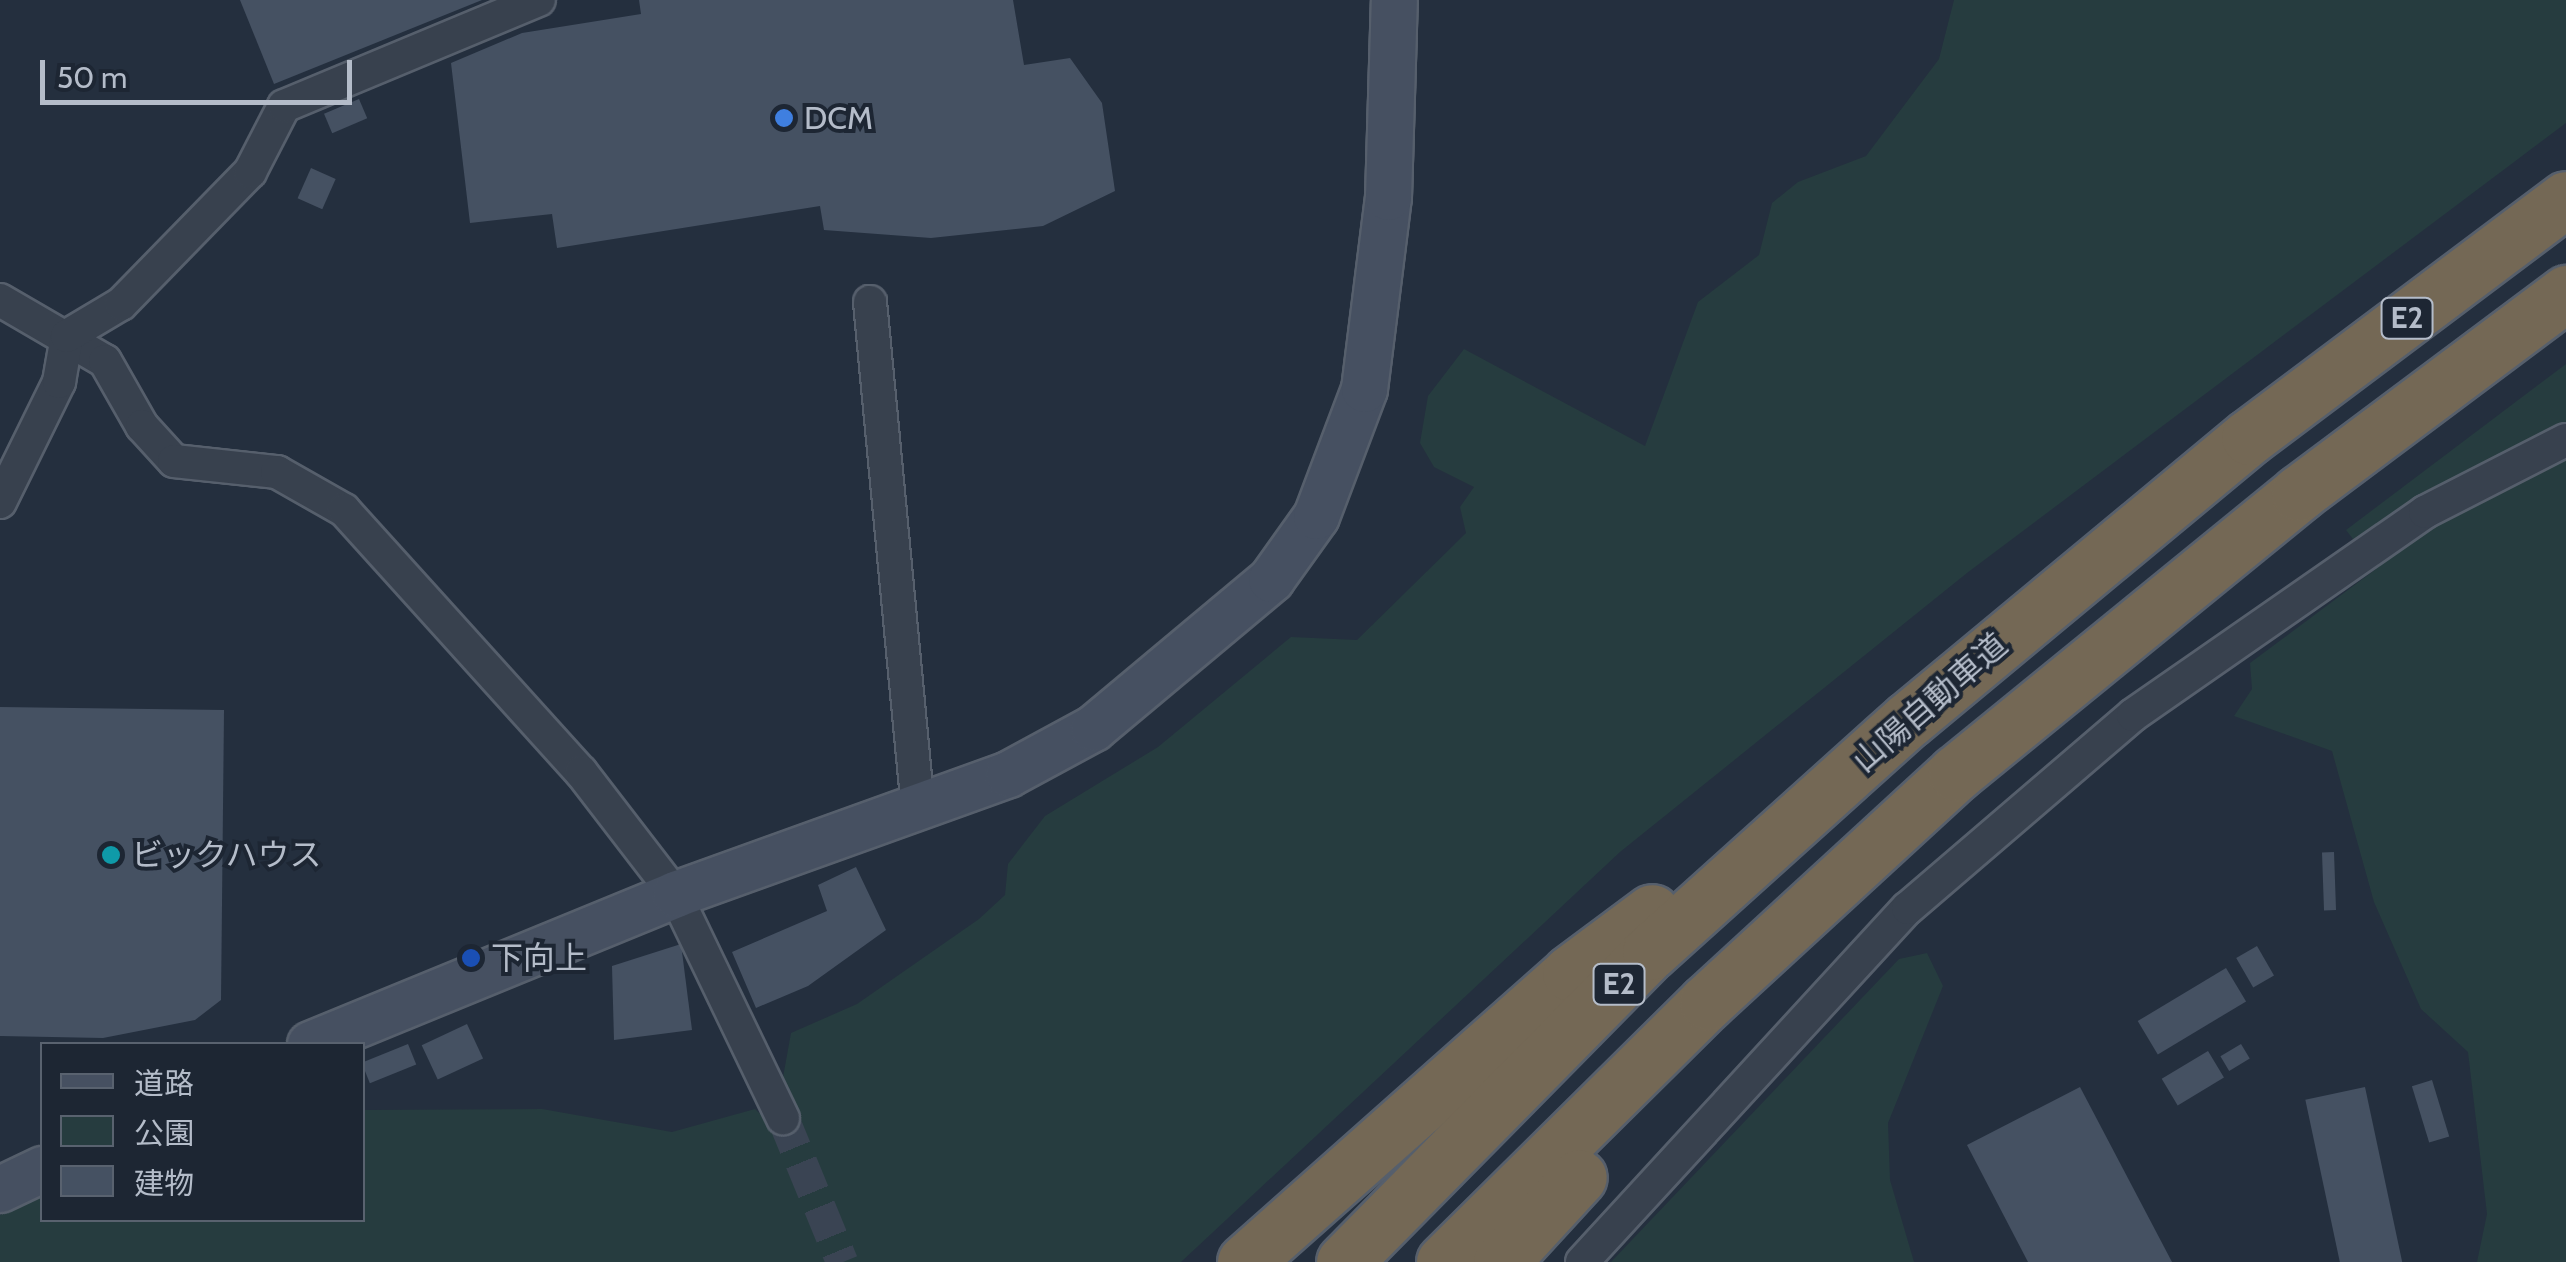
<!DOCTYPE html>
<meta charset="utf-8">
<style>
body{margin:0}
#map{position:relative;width:2566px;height:1262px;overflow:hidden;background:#242f3e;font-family:Cabin,"Noto Sans JP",sans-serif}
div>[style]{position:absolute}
.green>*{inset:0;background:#263c3f}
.building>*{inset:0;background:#455162;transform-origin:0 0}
.street-tunnel>*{height:32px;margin-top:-16px;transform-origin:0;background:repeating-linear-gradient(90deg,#3a4453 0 32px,transparent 0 48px)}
.roads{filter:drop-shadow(2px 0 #565f6c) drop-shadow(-2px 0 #565f6c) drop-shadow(0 2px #565f6c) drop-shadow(0 -2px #565f6c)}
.street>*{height:32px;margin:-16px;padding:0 16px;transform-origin:16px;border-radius:16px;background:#38414e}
.secondary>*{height:45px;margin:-22.5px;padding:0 22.5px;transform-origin:22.5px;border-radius:22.5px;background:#465061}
.highway>*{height:55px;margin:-27.5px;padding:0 27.5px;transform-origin:27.5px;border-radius:27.5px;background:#746855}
.dots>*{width:28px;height:28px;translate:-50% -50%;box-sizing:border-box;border:5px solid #1d2633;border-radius:50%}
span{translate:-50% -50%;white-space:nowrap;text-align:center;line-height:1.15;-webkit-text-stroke:8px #1d2633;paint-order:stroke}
.shield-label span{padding:2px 8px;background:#1d2633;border:2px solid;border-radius:8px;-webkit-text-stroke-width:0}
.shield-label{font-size:30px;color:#b4bcc9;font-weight:700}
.poi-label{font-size:32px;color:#b4bcc9}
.left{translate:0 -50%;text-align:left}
.street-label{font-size:32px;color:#b4bcc9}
.legend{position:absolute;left:40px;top:1042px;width:325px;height:180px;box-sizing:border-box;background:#1d2633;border:2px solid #59626f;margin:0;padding:12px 18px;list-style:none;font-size:30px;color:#b4bcc9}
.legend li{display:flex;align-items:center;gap:20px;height:50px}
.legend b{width:50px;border:2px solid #59626f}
.scale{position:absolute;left:40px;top:60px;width:312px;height:45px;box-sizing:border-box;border:5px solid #b4bcc9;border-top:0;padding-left:12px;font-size:30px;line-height:35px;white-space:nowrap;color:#b4bcc9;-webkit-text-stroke:8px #1d2633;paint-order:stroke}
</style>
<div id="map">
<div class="green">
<i style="clip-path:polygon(1954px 0,2566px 0,2566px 123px,1967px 573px,1620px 852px,1181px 1262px,0 1262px,0 1215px,42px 1195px,42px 1220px,362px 1220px,363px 1110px,542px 1109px,672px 1132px,755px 1109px,774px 1127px,791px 1033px,857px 1004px,979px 919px,1005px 895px,1008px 864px,1045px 816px,1158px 747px,1291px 637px,1357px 640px,1466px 533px,1460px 507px,1474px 487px,1434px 467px,1420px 443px,1428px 396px,1464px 349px,1645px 446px,1698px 302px,1759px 255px,1772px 203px,1798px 182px,1866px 156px,1939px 59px)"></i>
<i style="clip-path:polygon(2566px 364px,2566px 1262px,2477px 1262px,2487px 1214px,2468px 1052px,2421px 1009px,2374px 902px,2332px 751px,2234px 716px,2252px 689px,2250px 663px,2376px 569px,2346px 530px)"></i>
<i style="clip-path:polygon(1927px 953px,1943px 986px,1888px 1123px,1890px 1180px,1914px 1262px,1611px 1262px,1899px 959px)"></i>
</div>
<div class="building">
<i style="clip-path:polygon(240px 0,482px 0,274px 84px)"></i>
<i style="clip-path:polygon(639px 0,1013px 0,1024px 65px,1070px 58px,1102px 103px,1115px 191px,1043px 226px,931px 238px,824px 230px,820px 206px,557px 248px,552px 214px,470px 223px,451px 63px,522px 33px,641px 14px)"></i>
<i style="left:359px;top:99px;width:21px;height:38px;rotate:67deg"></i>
<i style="left:311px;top:168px;width:27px;height:33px;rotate:24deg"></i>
<i style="clip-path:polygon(0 707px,224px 710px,221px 1000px,195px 1020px,103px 1038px,0 1036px)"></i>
<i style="left:2334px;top:852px;width:58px;height:12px;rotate:88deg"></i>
<i style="clip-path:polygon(856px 867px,886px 930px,808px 986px,756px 1008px,732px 952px,827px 911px,818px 885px)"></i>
<i style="clip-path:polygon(681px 944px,692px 1030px,614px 1040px,612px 966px)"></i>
<i style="left:2257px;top:946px;width:34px;height:24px;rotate:60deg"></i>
<i style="left:2226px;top:968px;width:39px;height:103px;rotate:59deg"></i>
<i style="left:467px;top:1024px;width:38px;height:50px;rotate:65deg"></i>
<i style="left:408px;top:1044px;width:22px;height:50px;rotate:68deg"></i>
<i style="left:2241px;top:1044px;width:17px;height:24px;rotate:59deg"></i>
<i style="left:2208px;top:1051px;width:31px;height:54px;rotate:59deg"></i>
<i style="left:2432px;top:1080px;width:59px;height:21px;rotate:73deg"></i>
<i style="clip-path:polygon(2080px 1087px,2172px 1262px,2028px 1262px,1967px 1145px)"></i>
<i style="left:2365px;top:1087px;width:179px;height:61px;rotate:78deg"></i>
</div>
<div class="street-tunnel">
<i style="left:783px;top:1118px;width:156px;rotate:67.7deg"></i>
</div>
<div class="roads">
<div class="street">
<i style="left:0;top:300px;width:121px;rotate:30.2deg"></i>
<i style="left:105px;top:361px;width:75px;rotate:60.4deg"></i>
<i style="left:142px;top:426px;width:47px;rotate:47.6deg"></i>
<i style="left:174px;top:461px;width:104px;rotate:6.1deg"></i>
<i style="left:277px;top:472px;width:77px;rotate:29.6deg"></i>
<i style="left:344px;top:510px;width:353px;rotate:47.9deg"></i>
<i style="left:581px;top:772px;width:154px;rotate:52.4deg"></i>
<i style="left:675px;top:894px;width:249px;rotate:64.3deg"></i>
<i style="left:870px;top:302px;width:509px;rotate:84.59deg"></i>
<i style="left:0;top:502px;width:134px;rotate:-63.8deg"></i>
<i style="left:59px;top:382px;width:47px;rotate:-80.1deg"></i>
<i style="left:67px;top:336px;width:63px;rotate:-30.7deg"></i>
<i style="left:121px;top:304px;width:185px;rotate:-45.7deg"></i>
<i style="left:250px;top:172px;width:74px;rotate:-62.7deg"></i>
<i style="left:284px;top:106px;width:276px;rotate:-22.6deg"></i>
<i style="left:1582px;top:1262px;width:481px;rotate:-47.4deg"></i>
<i style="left:1908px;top:908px;width:296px;rotate:-40.6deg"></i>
<i style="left:2133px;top:715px;width:356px;rotate:-34.8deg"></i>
<i style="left:2425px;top:512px;width:158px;rotate:-27.1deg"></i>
</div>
<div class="secondary">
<i style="left:310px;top:1044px;width:395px;rotate:-22.3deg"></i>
<i style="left:675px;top:894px;width:354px;rotate:-19.8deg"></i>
<i style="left:1008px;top:774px;width:97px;rotate:-28.4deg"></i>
<i style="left:1093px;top:728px;width:232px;rotate:-39.9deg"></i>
<i style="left:1271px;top:579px;width:77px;rotate:-54.5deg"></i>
<i style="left:1316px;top:516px;width:136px;rotate:-69.3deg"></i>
<i style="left:1364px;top:389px;width:193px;rotate:-82.9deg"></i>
<i style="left:1388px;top:197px;width:197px;rotate:-88.3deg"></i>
<i style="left:0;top:1189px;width:47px;rotate:-25.5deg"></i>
</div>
<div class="highway">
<i style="left:1245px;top:1262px;width:435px;rotate:-41.6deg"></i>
<i style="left:1570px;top:973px;width:102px;rotate:-36.6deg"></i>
<i style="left:1344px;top:1262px;width:436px;rotate:-45.4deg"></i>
<i style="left:1650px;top:952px;width:347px;rotate:-42deg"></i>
<i style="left:1908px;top:720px;width:443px;rotate:-39.7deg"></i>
<i style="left:2249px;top:437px;width:396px;rotate:-36.9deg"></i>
<i style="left:1444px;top:1262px;width:370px;rotate:-44.7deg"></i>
<i style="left:1707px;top:1002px;width:338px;rotate:-42.6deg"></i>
<i style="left:1956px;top:773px;width:443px;rotate:-39.2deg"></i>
<i style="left:2299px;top:493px;width:334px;rotate:-36.8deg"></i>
<i style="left:1501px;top:1262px;width:115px;rotate:-47.5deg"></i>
</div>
</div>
<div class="dots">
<i style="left:784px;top:118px;background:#3f7fe0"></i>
<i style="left:111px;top:855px;background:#0f9aa8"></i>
<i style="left:471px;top:958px;background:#1a4fb4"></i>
</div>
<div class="shield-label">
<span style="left:2407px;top:318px">E2</span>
<span style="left:1619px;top:984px">E2</span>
</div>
<div class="poi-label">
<span class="left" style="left:804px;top:118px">DCM</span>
<span class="left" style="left:131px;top:855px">ビックハウス</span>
<span class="left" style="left:491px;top:958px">下向上</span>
</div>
<div class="street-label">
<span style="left:1930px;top:703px;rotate:-41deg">山陽自動車道</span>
</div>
<ul class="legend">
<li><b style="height:12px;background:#465061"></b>道路</li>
<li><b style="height:28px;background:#263c3f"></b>公園</li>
<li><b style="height:28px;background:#455162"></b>建物</li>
</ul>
<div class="scale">50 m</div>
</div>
